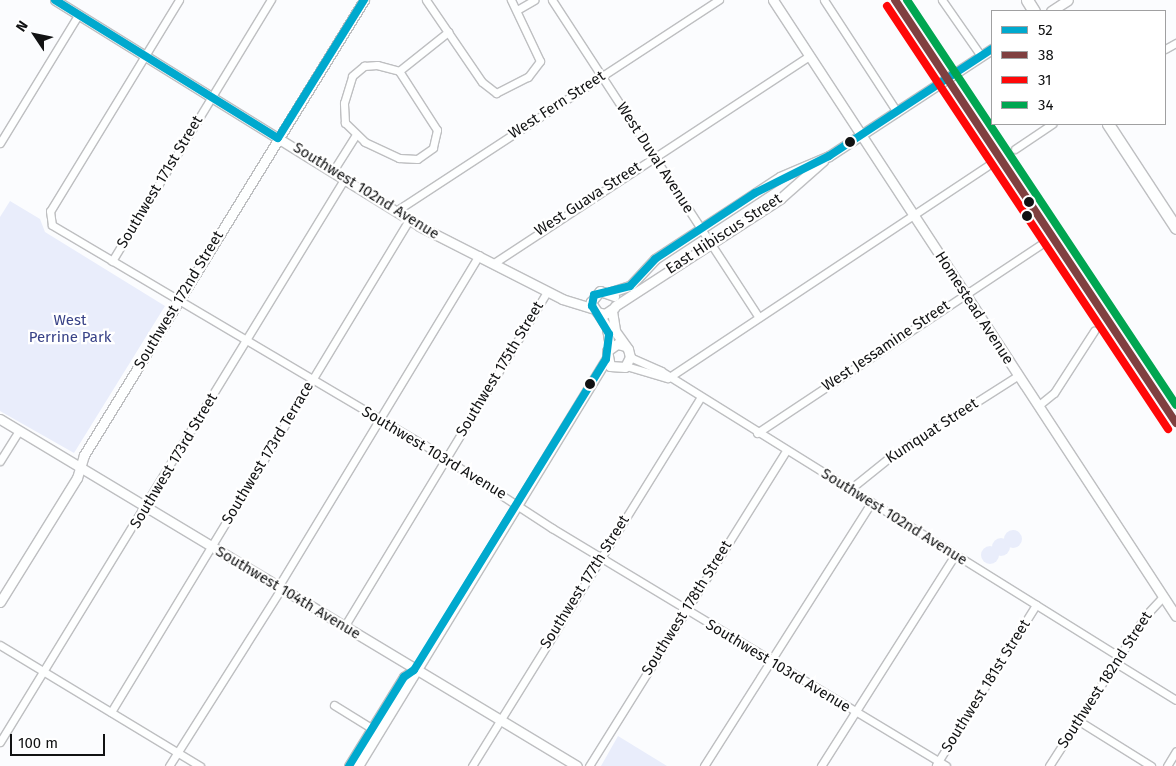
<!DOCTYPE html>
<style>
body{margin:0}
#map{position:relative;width:1176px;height:766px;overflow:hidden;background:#fbfcfe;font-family:"Fira Sans",sans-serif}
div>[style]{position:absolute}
.green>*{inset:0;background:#e9edfb}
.round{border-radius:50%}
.roads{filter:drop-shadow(1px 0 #bebfc1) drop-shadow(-1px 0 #bebfc1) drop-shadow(0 1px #bebfc1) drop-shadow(0 -1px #bebfc1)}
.minor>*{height:7px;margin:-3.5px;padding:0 3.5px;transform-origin:3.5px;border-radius:3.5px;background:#feffff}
.tertiary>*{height:9px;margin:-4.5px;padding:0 4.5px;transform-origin:4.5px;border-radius:4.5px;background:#feffff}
.trunk>*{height:11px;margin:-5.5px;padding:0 5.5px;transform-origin:5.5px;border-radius:5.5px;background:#feffff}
.bus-1>*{height:8px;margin:-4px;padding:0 4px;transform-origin:4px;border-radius:4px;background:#00a9ce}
.bus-2>*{height:8px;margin:-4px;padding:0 4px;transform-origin:4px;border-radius:4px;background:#804040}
.bus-3>*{height:8px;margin:-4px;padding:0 4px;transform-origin:4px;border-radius:4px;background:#ff0808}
.bus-4>*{height:8px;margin:-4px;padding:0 4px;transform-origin:4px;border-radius:4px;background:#00a651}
.dots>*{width:14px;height:14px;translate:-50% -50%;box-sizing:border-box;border:2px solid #fff;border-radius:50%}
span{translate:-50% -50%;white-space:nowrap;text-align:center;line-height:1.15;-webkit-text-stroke:4.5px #fff;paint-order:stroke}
.street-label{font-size:15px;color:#111213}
.park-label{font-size:15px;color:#384287}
.legend{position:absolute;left:991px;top:10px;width:175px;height:115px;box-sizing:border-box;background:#fff;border:1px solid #a0a0a1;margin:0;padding:6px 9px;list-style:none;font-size:15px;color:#111213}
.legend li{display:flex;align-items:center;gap:10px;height:25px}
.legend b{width:25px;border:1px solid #a0a0a1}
.north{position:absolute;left:10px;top:10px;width:50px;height:50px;-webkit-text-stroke:4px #fff;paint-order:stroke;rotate:304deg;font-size:14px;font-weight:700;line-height:20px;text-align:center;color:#111213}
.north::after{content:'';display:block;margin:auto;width:18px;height:22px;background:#111213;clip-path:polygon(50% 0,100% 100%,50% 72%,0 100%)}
.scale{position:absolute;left:10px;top:734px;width:95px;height:22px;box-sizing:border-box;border:2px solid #111213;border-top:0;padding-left:6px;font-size:15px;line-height:18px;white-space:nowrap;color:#111213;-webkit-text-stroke:4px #fff;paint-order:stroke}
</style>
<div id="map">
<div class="green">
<i style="clip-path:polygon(10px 201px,40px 219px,45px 232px,165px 306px,74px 453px,0 411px,0 217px)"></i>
<i class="round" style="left:1004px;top:530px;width:18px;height:18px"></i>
<i class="round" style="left:992px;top:538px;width:18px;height:18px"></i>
<i class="round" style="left:981px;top:546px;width:18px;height:18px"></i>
<i style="clip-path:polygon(618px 736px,667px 766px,601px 766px)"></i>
</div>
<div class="roads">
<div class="minor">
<i style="left:179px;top:0;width:247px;rotate:121.4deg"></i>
<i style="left:50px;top:211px;width:14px;rotate:82deg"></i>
<i style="left:52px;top:225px;width:431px;rotate:30.6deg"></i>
<i style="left:423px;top:444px;width:154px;rotate:33.1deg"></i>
<i style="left:552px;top:528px;width:460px;rotate:31.1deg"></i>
<i style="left:426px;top:0;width:99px;rotate:55.7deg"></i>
<i style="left:482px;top:82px;width:18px;rotate:38deg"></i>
<i style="left:496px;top:93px;width:36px;rotate:-27deg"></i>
<i style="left:528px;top:77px;width:20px;rotate:-53deg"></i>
<i style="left:540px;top:61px;width:68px;rotate:-115.4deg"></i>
<i style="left:552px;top:0;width:377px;rotate:56.9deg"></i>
<i style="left:824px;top:0;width:134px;rotate:56.9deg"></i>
<i style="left:942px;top:0;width:68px;rotate:55.1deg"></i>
<i style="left:517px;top:10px;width:20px;rotate:-30deg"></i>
<i style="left:1165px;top:49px;width:13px;rotate:-29deg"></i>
<i style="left:377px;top:65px;width:23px;rotate:15deg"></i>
<i style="left:399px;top:71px;width:70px;rotate:57.2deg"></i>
<i style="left:437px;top:130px;width:18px;rotate:103deg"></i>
<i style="left:433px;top:148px;width:19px;rotate:145deg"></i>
<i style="left:417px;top:159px;width:18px;rotate:-177deg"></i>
<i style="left:399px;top:158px;width:38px;rotate:-155deg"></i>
<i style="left:365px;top:142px;width:28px;rotate:-136deg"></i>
<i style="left:345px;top:123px;width:20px;rotate:-93deg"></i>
<i style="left:344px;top:103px;width:28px;rotate:-73deg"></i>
<i style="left:352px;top:76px;width:16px;rotate:-40deg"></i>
<i style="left:364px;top:66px;width:13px;rotate:-4deg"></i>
<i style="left:399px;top:71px;width:63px;rotate:-38.5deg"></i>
<i style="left:0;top:143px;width:150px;rotate:-58.6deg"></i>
<i style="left:1015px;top:149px;width:45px;rotate:-34deg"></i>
<i style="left:333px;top:171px;width:41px;rotate:-57.8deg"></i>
<i style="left:396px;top:211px;width:386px;rotate:-33.2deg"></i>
<i style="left:112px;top:261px;width:306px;rotate:-58.7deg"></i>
<i style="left:494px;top:263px;width:377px;rotate:-33.3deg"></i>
<i style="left:630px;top:357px;width:34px;rotate:24deg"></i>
<i style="left:661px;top:371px;width:541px;rotate:31.93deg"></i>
<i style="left:626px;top:366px;width:43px;rotate:16.3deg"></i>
<i style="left:668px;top:378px;width:383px;rotate:-33.6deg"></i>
<i style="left:1039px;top:405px;width:19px;rotate:-39deg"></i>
<i style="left:1054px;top:393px;width:74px;rotate:-57.2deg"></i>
<i style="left:757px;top:433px;width:340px;rotate:-33.6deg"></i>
<i style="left:0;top:461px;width:36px;rotate:-58deg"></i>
<i style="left:849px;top:490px;width:53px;rotate:-38.8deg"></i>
<i style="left:890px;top:457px;width:151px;rotate:-32.5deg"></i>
<i style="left:278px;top:587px;width:388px;rotate:-58.8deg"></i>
<i style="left:344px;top:627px;width:392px;rotate:-58.8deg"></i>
<i style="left:0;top:645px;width:234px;rotate:31.2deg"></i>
<i style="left:1116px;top:663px;width:70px;rotate:31.7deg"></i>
<i style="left:334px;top:705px;width:49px;rotate:31.8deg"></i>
<i style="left:111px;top:712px;width:575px;rotate:-58.8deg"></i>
<i style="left:1079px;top:721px;width:85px;rotate:32deg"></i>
<i style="left:0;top:742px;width:661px;rotate:-58.55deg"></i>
<i style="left:936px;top:765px;width:189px;rotate:-58deg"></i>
<i style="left:169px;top:766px;width:209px;rotate:-57.7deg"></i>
<i style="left:472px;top:766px;width:433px;rotate:-58.2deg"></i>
<i style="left:589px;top:766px;width:372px;rotate:-58deg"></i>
<i style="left:704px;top:766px;width:312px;rotate:-57.6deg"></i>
<i style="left:821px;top:766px;width:250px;rotate:-57.6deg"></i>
<i style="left:1049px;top:766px;width:179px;rotate:-57.3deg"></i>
<i style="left:1146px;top:615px;width:25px;rotate:-47deg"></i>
<i style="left:1167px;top:766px;width:17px;rotate:-59deg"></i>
</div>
<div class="tertiary">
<i style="left:55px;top:0;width:428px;rotate:31.8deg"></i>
<i style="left:419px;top:226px;width:161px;rotate:27deg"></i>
<i style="left:562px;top:299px;width:34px;rotate:17deg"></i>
<i style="left:773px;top:0;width:736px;rotate:56.81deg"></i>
<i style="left:1051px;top:11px;width:20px;rotate:-33deg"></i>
<i style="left:611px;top:292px;width:20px;rotate:-18deg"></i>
<i style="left:630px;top:286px;width:37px;rotate:-47deg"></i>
<i style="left:655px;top:259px;width:149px;rotate:-33.3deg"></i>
<i style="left:780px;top:177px;width:53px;rotate:-23.2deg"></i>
<i style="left:829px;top:156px;width:195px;rotate:-33.3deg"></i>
<i style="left:615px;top:306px;width:198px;rotate:-33deg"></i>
<i style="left:781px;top:198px;width:56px;rotate:-41.4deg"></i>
<i style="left:612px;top:311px;width:20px;rotate:81deg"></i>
<i style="left:615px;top:331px;width:22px;rotate:54deg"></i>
<i style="left:628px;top:349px;width:8px;rotate:76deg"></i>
<i style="left:630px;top:357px;width:11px;rotate:117deg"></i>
<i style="left:625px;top:367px;width:15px;rotate:-176deg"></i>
<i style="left:610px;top:366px;width:15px;rotate:-101deg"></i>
<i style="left:607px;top:351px;width:12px;rotate:-35deg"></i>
<i style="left:617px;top:344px;width:8px;rotate:14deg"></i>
<i style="left:597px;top:312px;width:8px;rotate:14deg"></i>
<i style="left:605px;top:314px;width:11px;rotate:-34deg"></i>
<i style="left:610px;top:347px;width:20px;rotate:-99deg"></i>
<i style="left:607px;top:327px;width:30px;rotate:-123deg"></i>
<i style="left:591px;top:302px;width:14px;rotate:-51deg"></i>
<i style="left:600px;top:291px;width:15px;rotate:20deg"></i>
<i style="left:0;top:419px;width:673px;rotate:31.02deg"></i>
<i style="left:0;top:602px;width:146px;rotate:-58.2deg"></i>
<i style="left:77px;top:478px;width:24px;rotate:-73deg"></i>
<i style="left:84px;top:455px;width:534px;rotate:-58.39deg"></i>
<i style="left:349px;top:766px;width:105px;rotate:-58.3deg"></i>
<i style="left:404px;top:677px;width:12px;rotate:-35deg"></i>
<i style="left:358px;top:766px;width:477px;rotate:-58.6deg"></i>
</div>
<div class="trunk">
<i style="left:1027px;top:0;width:13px;rotate:58deg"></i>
<i style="left:1108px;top:124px;width:124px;rotate:56.8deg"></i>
</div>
</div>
<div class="bus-1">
<i style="left:55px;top:0;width:262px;rotate:31.8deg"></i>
<i style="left:278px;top:138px;width:163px;rotate:-58.1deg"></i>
<i style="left:349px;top:766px;width:105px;rotate:-58.3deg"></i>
<i style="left:404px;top:677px;width:12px;rotate:-35deg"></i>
<i style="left:414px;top:670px;width:365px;rotate:-58.3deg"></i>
<i style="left:606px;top:359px;width:25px;rotate:-83deg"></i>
<i style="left:609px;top:334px;width:33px;rotate:-121deg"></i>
<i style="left:592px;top:306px;width:11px;rotate:-80deg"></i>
<i style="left:594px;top:295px;width:37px;rotate:-14deg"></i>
<i style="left:630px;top:286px;width:37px;rotate:-47deg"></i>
<i style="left:655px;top:259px;width:120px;rotate:-33.4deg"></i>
<i style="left:755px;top:193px;width:83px;rotate:-26.6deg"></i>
<i style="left:829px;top:156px;width:195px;rotate:-33.3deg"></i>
</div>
<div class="bus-2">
<i style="left:895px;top:0;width:508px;rotate:56.4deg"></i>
</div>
<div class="bus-3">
<i style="left:887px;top:6px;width:508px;rotate:56.4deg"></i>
</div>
<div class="bus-4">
<i style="left:907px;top:0;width:486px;rotate:56.4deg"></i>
</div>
<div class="dots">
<i style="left:850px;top:142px;background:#111213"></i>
<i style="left:1029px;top:202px;background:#111213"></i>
<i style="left:1027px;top:216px;background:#111213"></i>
<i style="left:590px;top:384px;background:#111213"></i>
</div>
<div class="street-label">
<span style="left:557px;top:105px;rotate:-33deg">West Fern Street</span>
<span style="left:655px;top:158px;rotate:57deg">West Duval Avenue</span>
<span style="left:160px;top:182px;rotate:-59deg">Southwest 171st Street</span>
<span style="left:366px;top:191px;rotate:32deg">Southwest 102nd Avenue</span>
<span style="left:588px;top:199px;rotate:-33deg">West Guava Street</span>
<span style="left:724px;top:234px;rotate:-33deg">East Hibiscus Street</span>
<span style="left:179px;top:300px;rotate:-59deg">Southwest 172nd Street</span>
<span style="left:974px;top:308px;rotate:57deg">Homestead Avenue</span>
<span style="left:886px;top:346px;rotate:-34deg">West Jessamine Street</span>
<span style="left:500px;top:369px;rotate:-59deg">Southwest 175th Street</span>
<span style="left:932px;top:431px;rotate:-33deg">Kumquat Street</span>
<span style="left:268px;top:453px;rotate:-59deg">Southwest 173rd Terrace</span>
<span style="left:434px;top:453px;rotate:31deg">Southwest 103rd Avenue</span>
<span style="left:174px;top:461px;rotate:-59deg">Southwest 173rd Street</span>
<span style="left:894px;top:517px;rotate:32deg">Southwest 102nd Avenue</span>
<span style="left:585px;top:582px;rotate:-58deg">Southwest 177th Street</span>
<span style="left:288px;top:593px;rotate:31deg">Southwest 104th Avenue</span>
<span style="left:687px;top:608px;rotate:-58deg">Southwest 178th Street</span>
<span style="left:778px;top:666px;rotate:31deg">Southwest 103rd Avenue</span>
<span style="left:1105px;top:680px;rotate:-57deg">Southwest 182nd Street</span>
<span style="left:986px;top:686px;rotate:-58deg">Southwest 181st Street</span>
</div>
<div class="park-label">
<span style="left:70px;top:329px">West<br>Perrine Park</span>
</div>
<ul class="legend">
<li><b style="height:6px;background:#00a9ce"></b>52</li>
<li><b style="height:6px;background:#804040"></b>38</li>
<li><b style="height:6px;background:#ff0808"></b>31</li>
<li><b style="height:6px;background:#00a651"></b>34</li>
</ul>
<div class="north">N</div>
<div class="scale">100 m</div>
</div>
